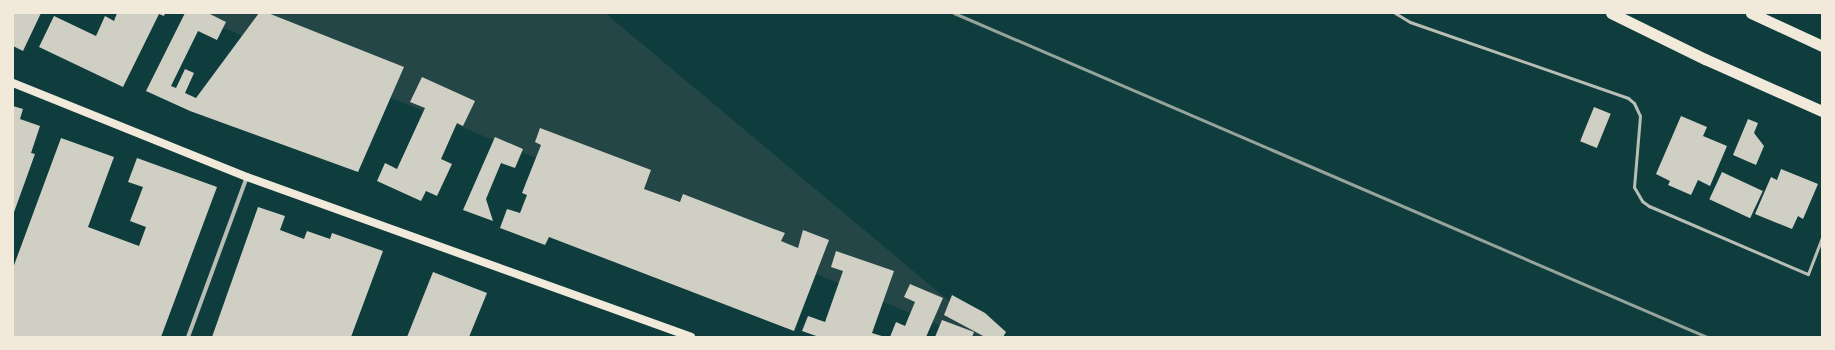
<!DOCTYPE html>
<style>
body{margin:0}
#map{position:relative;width:1835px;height:350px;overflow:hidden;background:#0f3d3e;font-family:Merriweather,serif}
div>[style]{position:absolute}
.green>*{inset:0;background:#244646}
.building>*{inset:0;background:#cfcfc3;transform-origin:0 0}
.service>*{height:3px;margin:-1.5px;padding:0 1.5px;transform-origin:1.5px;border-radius:1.5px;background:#b8beb3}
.minor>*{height:4px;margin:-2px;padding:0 2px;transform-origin:2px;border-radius:2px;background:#b8beb3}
.secondary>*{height:8px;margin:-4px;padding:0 4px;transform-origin:4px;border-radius:4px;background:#f1e9da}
.trunk>*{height:11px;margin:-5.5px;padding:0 5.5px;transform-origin:5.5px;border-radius:5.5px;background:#f1e9da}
.rail>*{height:3px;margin:-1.5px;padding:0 1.5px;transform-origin:1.5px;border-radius:1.5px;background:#97a49c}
span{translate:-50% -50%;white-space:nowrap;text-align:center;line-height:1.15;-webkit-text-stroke:4px #f1e9da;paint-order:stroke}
.frame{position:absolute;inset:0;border:14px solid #f1e9da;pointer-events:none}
</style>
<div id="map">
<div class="green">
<i style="clip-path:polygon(187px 13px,605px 13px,992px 337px,968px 337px)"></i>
</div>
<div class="building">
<i style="clip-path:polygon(13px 13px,41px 13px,23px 51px,13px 46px)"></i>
<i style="clip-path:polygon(117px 13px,165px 13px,164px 16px,159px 14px,123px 87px,39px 47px,54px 16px,96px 36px,105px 16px,114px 21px)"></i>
<i style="clip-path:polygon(185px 13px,208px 13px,226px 22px,217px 40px,198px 31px,171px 86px,176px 88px,185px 69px,194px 73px,185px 93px,196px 98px,259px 13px,268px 13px,404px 67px,358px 172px,190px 111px,146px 91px)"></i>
<i style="clip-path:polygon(422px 77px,475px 101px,463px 126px,457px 123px,441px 159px,452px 164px,437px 196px,426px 191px,421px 201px,377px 181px,385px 163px,397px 169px,425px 108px,410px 102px)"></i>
<i style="clip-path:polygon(13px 106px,23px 109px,20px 119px,40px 126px,31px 153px,35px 154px,13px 215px)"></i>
<i style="left:1594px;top:107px;width:18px;height:37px;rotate:22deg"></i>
<i style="clip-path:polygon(1681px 116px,1707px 127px,1703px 136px,1727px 146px,1710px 186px,1698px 180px,1691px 195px,1668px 185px,1670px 181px,1656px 174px)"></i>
<i style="clip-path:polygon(1748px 119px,1758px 123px,1754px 133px,1764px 146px,1756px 165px,1733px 155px)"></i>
<i style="clip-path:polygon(540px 128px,651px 170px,644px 189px,680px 202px,683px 194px,774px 229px,785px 233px,781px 241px,798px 248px,803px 230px,829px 240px,794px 331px,549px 237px,545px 245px,500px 228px,507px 209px,520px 213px,527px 195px,522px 193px,541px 145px,535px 142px)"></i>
<i style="clip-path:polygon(495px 137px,523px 149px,515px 168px,501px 163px,486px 199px,493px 221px,463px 210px)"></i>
<i style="clip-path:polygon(61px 138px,114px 157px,88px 227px,139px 246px,146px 227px,130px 221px,143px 187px,128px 182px,137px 158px,217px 187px,161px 337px,13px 337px,13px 268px)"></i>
<i style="clip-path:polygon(1781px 169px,1818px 184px,1803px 219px,1798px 216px,1792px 229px,1755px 214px,1771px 177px,1777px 180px)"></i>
<i style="left:1722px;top:172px;width:45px;height:30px;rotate:25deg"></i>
<i style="clip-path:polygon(258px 207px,285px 216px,280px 230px,304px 239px,307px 231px,330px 239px,332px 233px,383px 251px,351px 337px,212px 337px)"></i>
<i style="clip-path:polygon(836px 251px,894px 271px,872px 333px,885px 337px,819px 337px,802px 331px,808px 316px,825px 322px,843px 271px,831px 267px)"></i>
<i style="clip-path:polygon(433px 272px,487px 293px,469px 337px,407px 337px)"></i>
<i style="clip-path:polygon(910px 284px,943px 298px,926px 337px,890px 337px,896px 322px,905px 326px,915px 302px,904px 297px)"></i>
<i style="clip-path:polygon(952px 295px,985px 313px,1006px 332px,1003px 337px,985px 337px,944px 315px)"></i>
<i style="clip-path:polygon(942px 320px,974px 332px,972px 337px,935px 337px)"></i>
</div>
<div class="service">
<i style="left:1395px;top:13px;width:17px;rotate:31deg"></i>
<i style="left:1410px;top:22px;width:231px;rotate:19.2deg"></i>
<i style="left:1628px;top:98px;width:8px;rotate:40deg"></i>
<i style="left:1634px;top:103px;width:14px;rotate:65deg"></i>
<i style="left:1640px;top:116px;width:71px;rotate:94.8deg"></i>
<i style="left:1634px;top:187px;width:16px;rotate:60deg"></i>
<i style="left:1642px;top:201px;width:9px;rotate:36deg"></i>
<i style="left:1649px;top:206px;width:173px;rotate:23.2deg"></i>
<i style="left:1808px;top:274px;width:39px;rotate:-69deg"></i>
</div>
<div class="minor">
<i style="left:188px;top:337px;width:171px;rotate:-69.8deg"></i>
</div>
<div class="secondary">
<i style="left:13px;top:83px;width:252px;rotate:21.9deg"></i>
<i style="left:247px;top:177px;width:472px;rotate:19.8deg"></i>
</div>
<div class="trunk">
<i style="left:1611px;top:13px;width:105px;rotate:26.1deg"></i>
<i style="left:1705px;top:59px;width:128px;rotate:24deg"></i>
<i style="left:1751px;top:13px;width:78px;rotate:24.9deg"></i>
</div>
<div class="rail">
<i style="left:954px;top:13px;width:820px;rotate:23.28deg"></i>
</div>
<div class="frame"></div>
</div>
